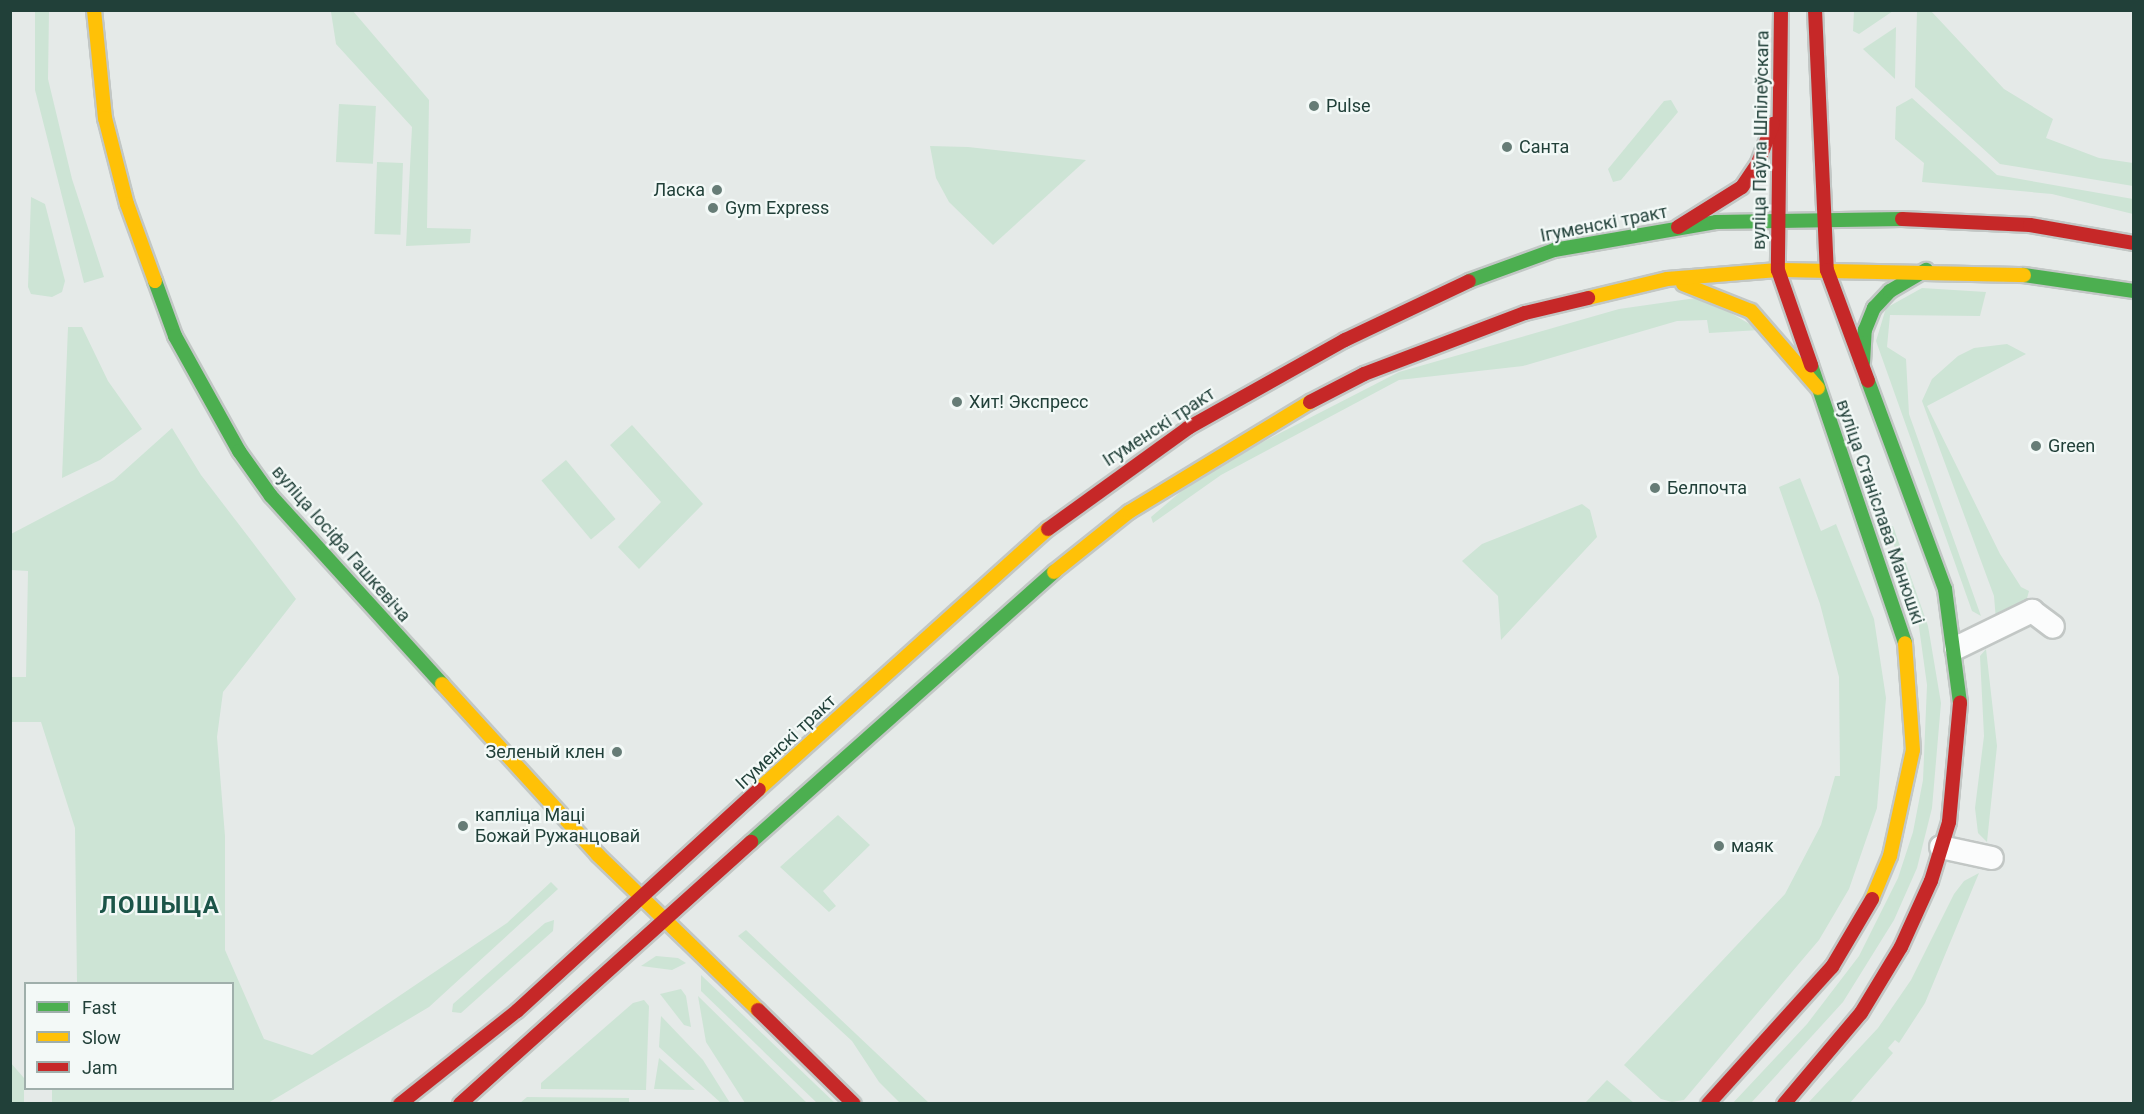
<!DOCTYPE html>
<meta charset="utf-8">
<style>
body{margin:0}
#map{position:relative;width:2144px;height:1114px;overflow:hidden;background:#e5eae8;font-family:Roboto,sans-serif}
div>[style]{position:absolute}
.green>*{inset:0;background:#cde4d5;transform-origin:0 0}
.roads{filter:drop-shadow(2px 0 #c2c7c5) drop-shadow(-2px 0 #c2c7c5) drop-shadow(0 2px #c2c7c5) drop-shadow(0 -2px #c2c7c5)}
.street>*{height:22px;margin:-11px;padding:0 11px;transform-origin:11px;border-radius:11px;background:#fbfcfc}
.fast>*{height:14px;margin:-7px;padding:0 7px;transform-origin:7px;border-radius:7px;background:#4caf50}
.slow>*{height:14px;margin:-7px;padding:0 7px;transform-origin:7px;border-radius:7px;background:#ffc107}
.jam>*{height:14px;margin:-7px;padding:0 7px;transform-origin:7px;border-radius:7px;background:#c62828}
.dots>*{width:16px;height:16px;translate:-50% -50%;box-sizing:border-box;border:3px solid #f3f9f7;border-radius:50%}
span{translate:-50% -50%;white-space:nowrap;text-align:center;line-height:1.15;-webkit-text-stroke:4.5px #f3f9f7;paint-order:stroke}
.poi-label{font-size:18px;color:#214039}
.left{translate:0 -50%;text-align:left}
.right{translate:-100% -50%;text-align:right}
.street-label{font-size:18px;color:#214039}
.district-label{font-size:24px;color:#1b5448;font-weight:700;letter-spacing:1.5px}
.frame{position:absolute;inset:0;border:12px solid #214039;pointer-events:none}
.legend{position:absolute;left:24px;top:982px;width:210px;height:108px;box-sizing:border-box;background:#f3f9f7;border:2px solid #9fafab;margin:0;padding:8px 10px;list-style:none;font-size:18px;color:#214039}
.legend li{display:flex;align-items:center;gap:12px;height:30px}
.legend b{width:30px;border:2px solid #9fafab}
</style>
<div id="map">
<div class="green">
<i style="clip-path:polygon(35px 11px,49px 11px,48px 79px,72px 179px,104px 277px,84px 283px,35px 90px)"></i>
<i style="clip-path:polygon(353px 11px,429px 100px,427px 228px,471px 229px,470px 243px,406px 246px,412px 127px,336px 44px,331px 12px)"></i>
<i style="clip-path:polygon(1854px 11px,1854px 10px,1893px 11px,1859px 34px,1853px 31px)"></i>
<i style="clip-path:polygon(1917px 11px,1931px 11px,2004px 89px,2053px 119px,2046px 138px,2099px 158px,2133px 163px,2133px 186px,2000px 164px,1915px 87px)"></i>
<i style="clip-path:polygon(1896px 27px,1895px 79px,1863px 49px)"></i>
<i style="clip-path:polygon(1912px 98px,1997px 175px,2133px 199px,2133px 214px,2052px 194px,1922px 182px,1924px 163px,1895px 139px,1896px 107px)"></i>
<i style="clip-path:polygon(1671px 100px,1678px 112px,1621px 180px,1613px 182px,1608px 169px,1664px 101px)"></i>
<i style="left:339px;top:104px;width:37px;height:58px;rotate:3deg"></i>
<i style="clip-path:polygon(930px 146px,968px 147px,1086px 160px,993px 245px,949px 202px,936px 178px)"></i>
<i style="left:377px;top:162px;width:26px;height:72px;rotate:2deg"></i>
<i style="clip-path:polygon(31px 197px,45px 204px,65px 281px,62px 292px,52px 297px,31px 294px,28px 287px)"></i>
<i style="clip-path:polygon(1922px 288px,1986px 292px,1980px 316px,1890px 315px,1887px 347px,1906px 359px,1909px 414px,1981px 616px,1972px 611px,1876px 341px,1886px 308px)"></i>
<i style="clip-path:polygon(1703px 297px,1760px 330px,1709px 333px,1707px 320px,1677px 321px,1523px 366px,1399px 380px,1221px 475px,1153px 523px,1151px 517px,1204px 472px,1399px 372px,1619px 309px)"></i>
<i style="clip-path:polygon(68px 327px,82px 327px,108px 381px,142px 429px,100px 460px,62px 478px)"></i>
<i style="clip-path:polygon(2007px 344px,2026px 354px,1927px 406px,2000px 554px,2021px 587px,2029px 591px,2026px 602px,1996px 620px,1994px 596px,1922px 401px,1932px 379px,1958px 356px,1974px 348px)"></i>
<i style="clip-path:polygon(632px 425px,703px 504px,639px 569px,618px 547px,661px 502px,610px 445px)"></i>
<i style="clip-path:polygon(172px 428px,201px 475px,296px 599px,223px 692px,217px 737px,225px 836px,225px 950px,264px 1039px,312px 1055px,507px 923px,551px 882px,558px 889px,429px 1007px,268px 1103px,52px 1103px,52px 1089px,232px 1088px,232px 984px,77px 983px,75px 828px,41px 722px,11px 722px,11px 677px,26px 677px,28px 571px,11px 570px,11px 534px,114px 480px)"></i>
<i style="left:566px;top:460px;width:77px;height:32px;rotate:50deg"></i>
<i style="clip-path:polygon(1800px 478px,1821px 531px,1836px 524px,1874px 619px,1886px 698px,1877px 808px,1849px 889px,1819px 940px,1684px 1100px,1672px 1102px,1661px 1099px,1624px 1065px,1785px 894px,1821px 825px,1835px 776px,1840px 776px,1839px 677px,1820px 604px,1779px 487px)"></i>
<i style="clip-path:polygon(1582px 504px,1590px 510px,1597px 537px,1501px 640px,1498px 596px,1462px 561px,1482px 544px)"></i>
<i style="clip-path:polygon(1888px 526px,1893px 526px,1928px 626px,1941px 703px,1932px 808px,1917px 868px,1894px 920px,1843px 1002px,1751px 1103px,1732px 1104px,1807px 1024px,1859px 956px,1898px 878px,1913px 832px,1923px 780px,1927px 685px,1918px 620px)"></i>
<i style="clip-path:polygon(1986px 649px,1997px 746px,1987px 842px,1978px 833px,1975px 808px,1984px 736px,1980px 656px)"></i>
<i style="clip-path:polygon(838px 815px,870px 845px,823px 891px,836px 906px,829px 912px,780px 867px)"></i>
<i style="clip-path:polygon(1979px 873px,1925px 1003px,1899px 1043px,1895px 1040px,1888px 1048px,1893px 1053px,1850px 1103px,1808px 1103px,1878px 1028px,1911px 980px,1954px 894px,1964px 881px)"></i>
<i style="clip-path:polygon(554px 920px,553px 931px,461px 1013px,452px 1012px,453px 1004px,545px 923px)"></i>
<i style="clip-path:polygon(746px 930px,929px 1103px,900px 1103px,879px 1082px,852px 1041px,738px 936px)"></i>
<i style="clip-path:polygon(656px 956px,678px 958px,686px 963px,672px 970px,641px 966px)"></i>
<i style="clip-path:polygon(701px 975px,835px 1103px,817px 1103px,701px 991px)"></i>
<i style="clip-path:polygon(681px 989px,686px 996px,691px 1027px,684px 1025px,660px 994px)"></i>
<i style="clip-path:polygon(698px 996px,807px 1103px,745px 1103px,706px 1042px)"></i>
<i style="clip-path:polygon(644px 1000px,649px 1006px,646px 1090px,541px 1089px,541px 1083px,633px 1003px)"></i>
<i style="clip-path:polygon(661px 1016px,703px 1060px,730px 1103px,721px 1103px,659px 1047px)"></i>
<i style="clip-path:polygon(659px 1058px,695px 1090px,696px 1090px,654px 1089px)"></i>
<i style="clip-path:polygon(10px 1062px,24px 1078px,24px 1103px,11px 1103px)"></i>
<i style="clip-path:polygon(1607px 1080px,1634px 1103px,1585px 1103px)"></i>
<i style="clip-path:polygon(527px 1097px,629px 1098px,629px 1103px,520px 1103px)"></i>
</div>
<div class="roads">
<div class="street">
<i style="left:1956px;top:648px;width:85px;rotate:-26deg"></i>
<i style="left:2032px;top:611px;width:26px;rotate:37deg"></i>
<i style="left:1941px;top:847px;width:52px;rotate:12.2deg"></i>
</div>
<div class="fast">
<i style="left:2024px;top:275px;width:111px;rotate:8.3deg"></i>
<i style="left:155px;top:281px;width:59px;rotate:70deg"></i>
<i style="left:175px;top:336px;width:132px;rotate:60.9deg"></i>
<i style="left:239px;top:451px;width:55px;rotate:54.6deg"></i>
<i style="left:271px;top:496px;width:254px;rotate:47.7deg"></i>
<i style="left:1469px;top:281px;width:90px;rotate:-20deg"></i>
<i style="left:1554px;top:250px;width:164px;rotate:-9.8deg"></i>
<i style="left:1716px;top:222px;width:186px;rotate:-0.9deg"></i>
<i style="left:1863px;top:363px;width:33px;rotate:-87deg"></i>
<i style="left:1865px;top:330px;width:24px;rotate:-68deg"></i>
<i style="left:1874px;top:308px;width:23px;rotate:-47deg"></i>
<i style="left:1890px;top:291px;width:42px;rotate:-30.3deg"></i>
<i style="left:1811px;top:365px;width:293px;rotate:71.3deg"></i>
<i style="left:1868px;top:381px;width:222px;rotate:69.7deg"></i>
<i style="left:1945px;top:589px;width:115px;rotate:82.5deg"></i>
<i style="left:751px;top:842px;width:406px;rotate:-41.7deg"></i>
</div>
<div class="slow">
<i style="left:94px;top:10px;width:109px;rotate:84.2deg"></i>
<i style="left:105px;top:118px;width:89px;rotate:75.7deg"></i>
<i style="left:127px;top:204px;width:82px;rotate:70deg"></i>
<i style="left:1683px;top:284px;width:73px;rotate:21.7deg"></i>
<i style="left:1751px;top:311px;width:102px;rotate:49deg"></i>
<i style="left:1588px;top:298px;width:81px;rotate:-13.5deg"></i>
<i style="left:1667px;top:279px;width:111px;rotate:-4.6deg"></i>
<i style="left:1778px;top:270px;width:246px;rotate:1.2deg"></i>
<i style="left:1054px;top:572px;width:96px;rotate:-38.7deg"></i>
<i style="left:1129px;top:512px;width:212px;rotate:-31.3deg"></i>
<i style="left:442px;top:684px;width:231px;rotate:47.6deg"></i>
<i style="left:598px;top:855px;width:223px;rotate:44.1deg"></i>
<i style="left:759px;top:789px;width:389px;rotate:-42deg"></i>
<i style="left:1872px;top:899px;width:47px;rotate:-67.3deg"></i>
<i style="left:1890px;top:856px;width:108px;rotate:-77.8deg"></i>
<i style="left:1913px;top:750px;width:107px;rotate:-94.3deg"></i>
</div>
<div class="jam">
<i style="left:1781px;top:10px;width:260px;rotate:90.7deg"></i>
<i style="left:1778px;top:270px;width:101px;rotate:70.8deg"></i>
<i style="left:1815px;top:10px;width:260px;rotate:87.4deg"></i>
<i style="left:1827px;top:270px;width:118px;rotate:69.7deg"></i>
<i style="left:1902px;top:219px;width:128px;rotate:2.7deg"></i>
<i style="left:2030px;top:225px;width:106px;rotate:9.8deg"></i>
<i style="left:1678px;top:227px;width:75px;rotate:-32deg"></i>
<i style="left:1742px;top:187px;width:29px;rotate:-56deg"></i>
<i style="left:1758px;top:163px;width:42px;rotate:-69deg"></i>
<i style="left:1310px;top:402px;width:61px;rotate:-27.4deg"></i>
<i style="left:1364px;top:374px;width:172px;rotate:-20.8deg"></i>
<i style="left:1525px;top:313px;width:65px;rotate:-13.4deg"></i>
<i style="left:1048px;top:529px;width:173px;rotate:-35.8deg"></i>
<i style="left:1188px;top:428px;width:180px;rotate:-29.3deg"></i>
<i style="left:1345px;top:340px;width:137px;rotate:-25.4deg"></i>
<i style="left:758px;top:1010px;width:134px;rotate:44.4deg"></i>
<i style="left:400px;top:1104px;width:149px;rotate:-38.5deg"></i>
<i style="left:517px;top:1011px;width:328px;rotate:-42.5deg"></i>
<i style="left:460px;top:1104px;width:392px;rotate:-42deg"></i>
<i style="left:1708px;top:1104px;width:185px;rotate:-47.9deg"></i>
<i style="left:1832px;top:967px;width:79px;rotate:-59.5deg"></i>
<i style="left:1784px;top:1104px;width:119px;rotate:-49.8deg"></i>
<i style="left:1861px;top:1013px;width:77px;rotate:-58.8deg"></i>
<i style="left:1901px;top:947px;width:72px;rotate:-65.6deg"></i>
<i style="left:1931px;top:881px;width:62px;rotate:-73deg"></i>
<i style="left:1949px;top:822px;width:120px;rotate:-84.7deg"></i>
</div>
</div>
<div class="dots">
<i style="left:1314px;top:106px;background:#667c76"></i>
<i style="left:1507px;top:147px;background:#667c76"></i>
<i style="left:717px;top:190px;background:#667c76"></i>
<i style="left:713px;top:208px;background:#667c76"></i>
<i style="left:957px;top:402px;background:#667c76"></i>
<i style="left:2036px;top:446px;background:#667c76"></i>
<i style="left:1655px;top:488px;background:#667c76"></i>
<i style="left:617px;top:752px;background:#667c76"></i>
<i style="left:463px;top:826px;background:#667c76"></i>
<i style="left:1719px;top:846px;background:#667c76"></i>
</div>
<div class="poi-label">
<span class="left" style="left:1326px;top:106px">Pulse</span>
<span class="left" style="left:1519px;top:147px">Санта</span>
<span class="right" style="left:705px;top:190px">Ласка</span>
<span class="left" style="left:725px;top:208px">Gym Express</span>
<span class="left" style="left:969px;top:402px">Хит! Экспресс</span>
<span class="left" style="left:2048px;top:446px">Green</span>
<span class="left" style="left:1667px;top:488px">Белпочта</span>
<span class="right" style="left:605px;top:752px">Зеленый клен</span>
<span class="left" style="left:475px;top:826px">капліца Маці<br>Божай Ружанцовай</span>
<span class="left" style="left:1731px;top:846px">маяк</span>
</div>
<div class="street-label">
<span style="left:1761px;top:140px;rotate:-89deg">вуліца Паўла Шпілеўскага</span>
<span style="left:1604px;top:224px;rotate:-11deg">Ігуменскі тракт</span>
<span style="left:1159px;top:427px;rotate:-33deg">Ігуменскі тракт</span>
<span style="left:1880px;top:512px;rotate:71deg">вуліца Станіслава Манюшкі</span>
<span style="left:341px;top:544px;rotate:49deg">вуліца Іосіфа Гашкевіча</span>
<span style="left:786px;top:742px;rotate:-43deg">Ігуменскі тракт</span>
</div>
<div class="district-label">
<span style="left:160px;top:906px">ЛОШЫЦА</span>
</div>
<div class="frame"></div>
<ul class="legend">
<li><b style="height:8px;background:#4caf50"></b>Fast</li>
<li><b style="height:8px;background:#ffc107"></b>Slow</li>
<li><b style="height:8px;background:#c62828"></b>Jam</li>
</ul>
</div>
